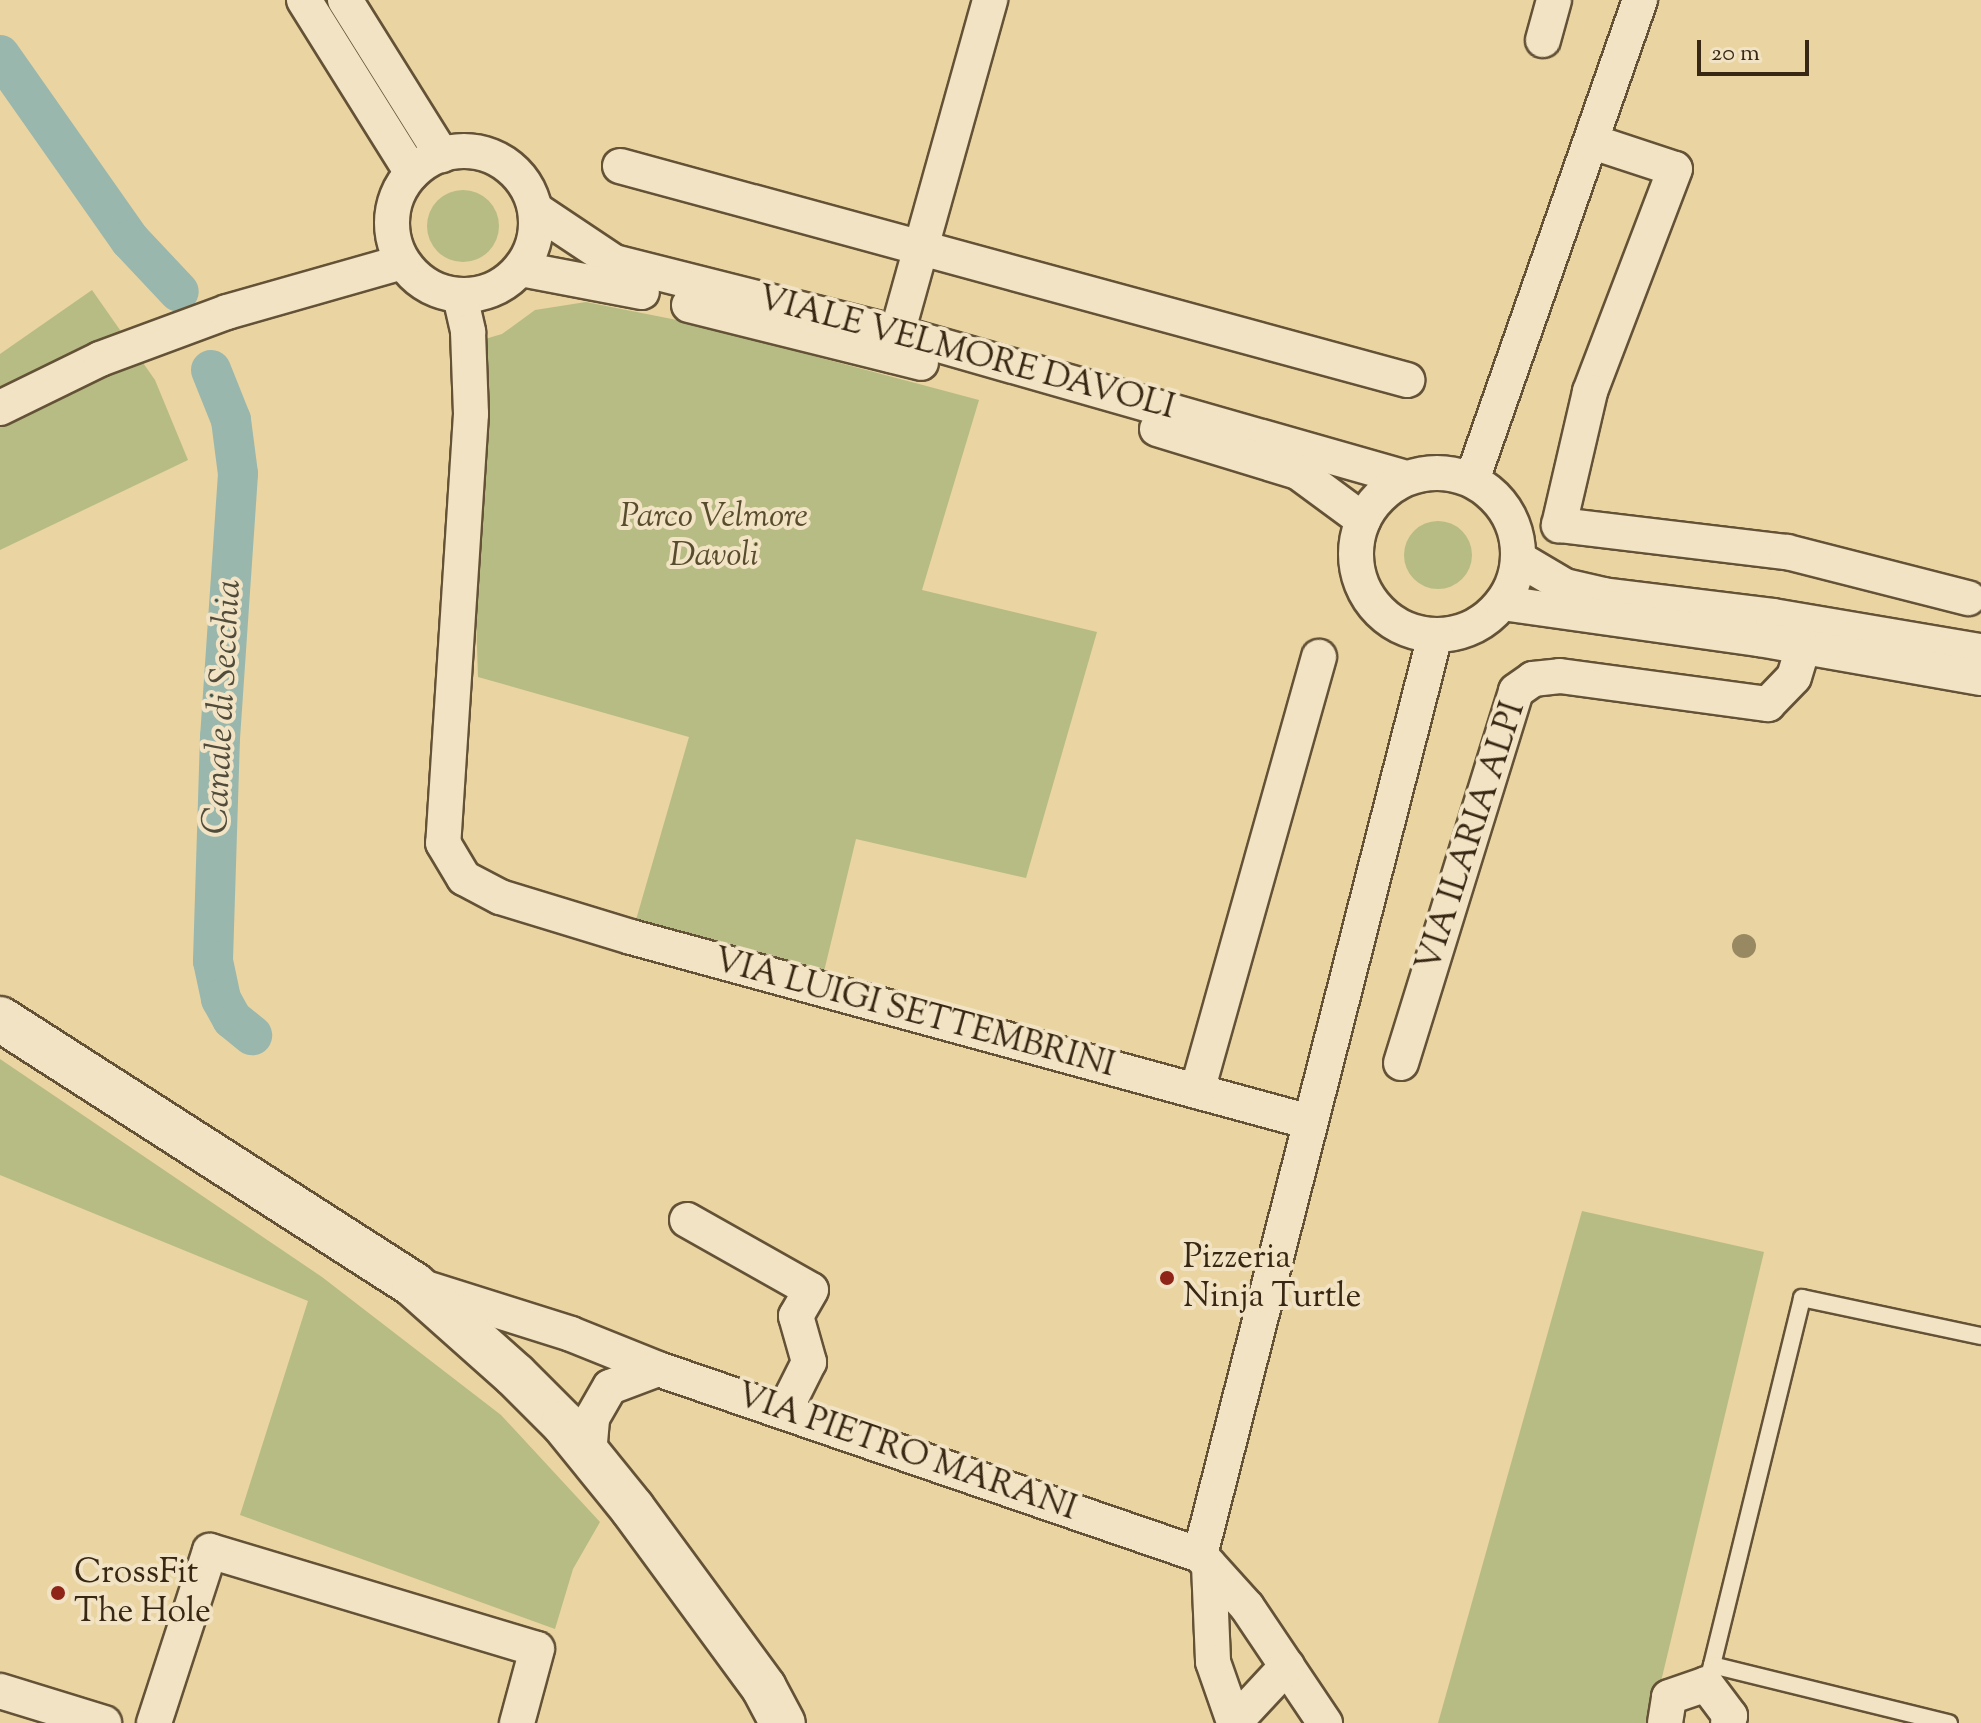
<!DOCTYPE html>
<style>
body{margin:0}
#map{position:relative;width:1981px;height:1723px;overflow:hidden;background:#e9d4a2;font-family:"Sorts Mill Goudy",serif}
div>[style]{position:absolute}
.green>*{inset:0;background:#b7bc84}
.round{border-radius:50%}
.canal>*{height:40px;margin:-20px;padding:0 20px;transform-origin:20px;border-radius:20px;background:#99b7ad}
.roads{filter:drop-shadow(2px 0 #645237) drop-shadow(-2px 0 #645237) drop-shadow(0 2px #645237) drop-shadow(0 -2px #645237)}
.service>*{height:16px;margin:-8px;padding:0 8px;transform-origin:8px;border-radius:8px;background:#f1e3c3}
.minor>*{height:34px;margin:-17px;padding:0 17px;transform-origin:17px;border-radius:17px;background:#f1e3c3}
.minor>.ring{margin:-17px;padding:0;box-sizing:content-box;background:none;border:34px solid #f1e3c3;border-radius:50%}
.secondary>*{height:44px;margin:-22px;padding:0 22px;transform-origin:22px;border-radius:22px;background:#f1e3c3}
.trees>*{width:24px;height:24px;margin:-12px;border-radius:50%;background:#998963}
.dots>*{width:22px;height:22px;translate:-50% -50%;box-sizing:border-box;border:4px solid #f1e3c3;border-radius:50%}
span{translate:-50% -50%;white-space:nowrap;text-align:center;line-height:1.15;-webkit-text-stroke:8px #f1e3c3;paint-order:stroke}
.street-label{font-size:34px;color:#382713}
.park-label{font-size:34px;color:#584c2f;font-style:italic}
.poi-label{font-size:34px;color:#382713}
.left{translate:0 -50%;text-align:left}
.water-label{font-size:36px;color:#504b3a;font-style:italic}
.scale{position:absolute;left:1697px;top:40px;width:112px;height:36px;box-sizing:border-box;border:4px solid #382713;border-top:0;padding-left:10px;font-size:24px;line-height:28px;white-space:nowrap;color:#382713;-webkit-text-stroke:6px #f1e3c3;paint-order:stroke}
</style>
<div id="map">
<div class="green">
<i class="round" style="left:427px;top:190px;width:72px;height:72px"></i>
<i style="clip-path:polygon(92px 290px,155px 380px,188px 460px,0 550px,0 354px)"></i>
<i style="clip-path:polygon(586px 302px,682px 321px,979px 400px,922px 590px,1097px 632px,1026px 878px,856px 839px,820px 988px,631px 937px,689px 737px,478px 677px,470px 431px,485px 339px,502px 334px,535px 310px)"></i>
<i class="round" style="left:1404px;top:521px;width:68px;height:68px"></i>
<i style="clip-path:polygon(0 1059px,322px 1277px,501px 1415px,600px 1522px,573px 1569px,555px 1629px,240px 1515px,308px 1301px,0 1175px)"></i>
<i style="clip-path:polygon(1582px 1211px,1764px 1252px,1658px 1694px,1649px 1723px,1438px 1723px)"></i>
</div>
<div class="canal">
<i style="left:0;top:55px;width:226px;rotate:54.9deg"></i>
<i style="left:130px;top:240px;width:71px;rotate:46.7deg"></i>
<i style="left:211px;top:370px;width:54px;rotate:68.2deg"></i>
<i style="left:231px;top:420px;width:54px;rotate:82.6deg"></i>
<i style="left:238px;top:474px;width:264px;rotate:93.9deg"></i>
<i style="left:220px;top:737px;width:224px;rotate:91.8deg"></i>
<i style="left:213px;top:961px;width:39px;rotate:78deg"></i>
<i style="left:221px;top:999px;width:23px;rotate:61deg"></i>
<i style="left:232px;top:1019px;width:26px;rotate:39deg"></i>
</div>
<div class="roads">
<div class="service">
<i style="left:1712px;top:1665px;width:378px;rotate:-76.2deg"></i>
<i style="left:1802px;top:1298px;width:183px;rotate:12deg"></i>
<i style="left:1709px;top:1675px;width:10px;rotate:-73deg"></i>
<i style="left:1712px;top:1665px;width:244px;rotate:13.8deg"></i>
</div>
<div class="minor">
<i style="left:304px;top:0;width:204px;rotate:58deg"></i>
<i style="left:345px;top:0;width:183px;rotate:58deg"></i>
<i style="left:1543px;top:40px;width:41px;rotate:-74.6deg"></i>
<i style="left:1593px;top:142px;width:86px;rotate:18.2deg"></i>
<i style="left:1675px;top:169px;width:239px;rotate:110.9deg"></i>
<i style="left:1590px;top:392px;width:137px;rotate:103.1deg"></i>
<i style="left:1559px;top:525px;width:230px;rotate:6.8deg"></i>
<i style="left:1787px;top:552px;width:187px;rotate:14.3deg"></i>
<i class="ring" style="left:392px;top:151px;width:110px;height:110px"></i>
<i style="left:620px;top:166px;width:816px;rotate:15.21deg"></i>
<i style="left:536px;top:210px;width:94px;rotate:33.7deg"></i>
<i style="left:614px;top:262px;width:292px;rotate:14.1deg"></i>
<i style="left:897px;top:333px;width:529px;rotate:15.9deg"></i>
<i style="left:521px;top:269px;width:123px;rotate:10.8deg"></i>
<i style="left:460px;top:296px;width:37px;rotate:77deg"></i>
<i style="left:468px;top:332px;width:82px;rotate:87.9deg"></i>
<i style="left:471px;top:414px;width:430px;rotate:93.7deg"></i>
<i style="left:443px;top:843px;width:41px;rotate:59deg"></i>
<i style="left:464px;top:878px;width:41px;rotate:27.8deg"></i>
<i style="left:500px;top:897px;width:137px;rotate:17deg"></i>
<i style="left:631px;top:937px;width:704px;rotate:15.24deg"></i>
<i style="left:689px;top:305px;width:239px;rotate:14deg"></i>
<i style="left:891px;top:355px;width:369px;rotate:-74.4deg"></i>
<i style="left:0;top:408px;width:111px;rotate:-26.1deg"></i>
<i style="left:100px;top:359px;width:135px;rotate:-20.3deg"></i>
<i style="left:227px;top:312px;width:182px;rotate:-15.9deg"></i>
<i style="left:1157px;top:429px;width:147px;rotate:17deg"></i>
<i style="left:1298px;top:472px;width:81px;rotate:36.4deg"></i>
<i class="ring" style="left:1356px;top:473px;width:128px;height:128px"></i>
<i style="left:1472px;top:480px;width:509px;rotate:-70.71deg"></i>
<i style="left:1519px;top:559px;width:53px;rotate:30.4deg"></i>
<i style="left:1565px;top:586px;width:39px;rotate:13deg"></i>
<i style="left:1603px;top:595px;width:171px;rotate:7deg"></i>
<i style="left:1773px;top:616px;width:211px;rotate:9.6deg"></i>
<i style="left:1502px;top:603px;width:260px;rotate:8deg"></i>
<i style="left:1759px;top:639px;width:225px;rotate:10deg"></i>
<i style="left:1401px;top:1063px;width:389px;rotate:-72.8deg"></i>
<i style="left:1516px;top:691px;width:21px;rotate:-35deg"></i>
<i style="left:1533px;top:679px;width:27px;rotate:-6deg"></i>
<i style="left:1560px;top:676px;width:210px;rotate:7.7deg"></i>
<i style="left:1768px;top:704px;width:37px;rotate:-46deg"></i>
<i style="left:1794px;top:677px;width:31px;rotate:-73deg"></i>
<i style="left:1197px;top:1091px;width:451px;rotate:-74.3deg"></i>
<i style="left:687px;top:1220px;width:142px;rotate:29.4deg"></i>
<i style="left:811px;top:1290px;width:30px;rotate:120deg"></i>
<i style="left:796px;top:1316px;width:48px;rotate:74.2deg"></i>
<i style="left:809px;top:1362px;width:56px;rotate:116.6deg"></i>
<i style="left:419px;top:1286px;width:159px;rotate:17.5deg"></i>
<i style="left:571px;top:1334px;width:94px;rotate:21.9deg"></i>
<i style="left:658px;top:1369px;width:573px;rotate:18.94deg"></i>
<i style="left:1200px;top:1555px;width:70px;rotate:47.9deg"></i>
<i style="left:1247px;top:1607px;width:140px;rotate:56.1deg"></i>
<i style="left:589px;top:1454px;width:36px;rotate:-85deg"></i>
<i style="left:592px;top:1418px;width:36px;rotate:-60deg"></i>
<i style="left:610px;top:1387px;width:51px;rotate:-20.6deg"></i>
<i style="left:1200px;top:1555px;width:949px;rotate:-75.66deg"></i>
<i style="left:1209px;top:1565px;width:97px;rotate:87.6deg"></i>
<i style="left:1213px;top:1662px;width:64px;rotate:70.7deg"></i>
<i style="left:0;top:1691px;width:109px;rotate:17.1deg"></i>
<i style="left:154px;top:1723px;width:181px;rotate:-72deg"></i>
<i style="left:210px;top:1551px;width:341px;rotate:16.7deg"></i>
<i style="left:537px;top:1649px;width:77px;rotate:105.1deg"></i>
<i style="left:1234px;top:1723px;width:78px;rotate:-47.1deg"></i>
<i style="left:1665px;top:1723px;width:26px;rotate:-81deg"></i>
<i style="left:1669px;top:1697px;width:39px;rotate:-19deg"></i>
<i style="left:1706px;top:1684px;width:40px;rotate:53deg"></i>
<i style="left:1730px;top:1716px;width:7px;rotate:106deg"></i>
</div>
<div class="secondary">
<i style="left:0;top:1019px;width:492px;rotate:32.7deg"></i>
<i style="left:414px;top:1285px;width:135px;rotate:41.7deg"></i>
<i style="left:515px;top:1375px;width:69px;rotate:45deg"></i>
<i style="left:564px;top:1424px;width:108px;rotate:51deg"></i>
<i style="left:632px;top:1508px;width:223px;rotate:53.7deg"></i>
<i style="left:764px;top:1688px;width:40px;rotate:62deg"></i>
</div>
</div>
<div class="trees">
<i style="left:1744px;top:946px"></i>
</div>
<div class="dots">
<i style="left:1167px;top:1278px;background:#8f2418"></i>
<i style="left:58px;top:1593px;background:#8f2418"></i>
</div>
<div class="street-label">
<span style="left:966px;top:354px;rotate:15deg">VIALE VELMORE DAVOLI</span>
<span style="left:1472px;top:837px;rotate:-72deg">VIA ILARIA ALPI</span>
<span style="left:914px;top:1014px;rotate:15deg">VIA LUIGI SETTEMBRINI</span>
<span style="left:906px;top:1453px;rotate:19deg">VIA PIETRO MARANI</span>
</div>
<div class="park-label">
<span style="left:714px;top:537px">Parco Velmore<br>Davoli</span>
</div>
<div class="poi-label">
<span class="left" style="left:1183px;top:1278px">Pizzeria<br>Ninja Turtle</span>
<span class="left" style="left:74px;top:1593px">CrossFit<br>The Hole</span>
</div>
<div class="water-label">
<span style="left:224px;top:707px;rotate:-87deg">Canale di Secchia</span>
</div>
<div class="scale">20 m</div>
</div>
